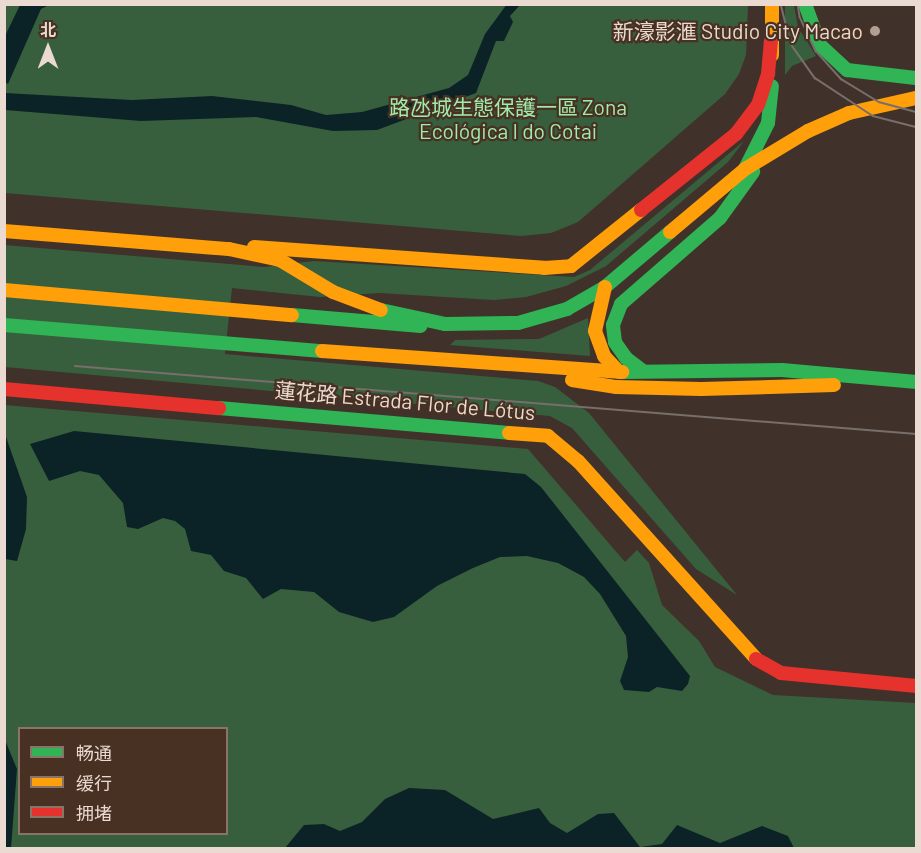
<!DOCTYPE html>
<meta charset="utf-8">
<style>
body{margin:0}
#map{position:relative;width:921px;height:853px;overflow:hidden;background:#40322a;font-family:Barlow,"Noto Sans SC",sans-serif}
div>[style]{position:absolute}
.green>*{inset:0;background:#385f3d}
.water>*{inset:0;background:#0b2327}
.fast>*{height:14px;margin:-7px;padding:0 7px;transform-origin:7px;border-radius:7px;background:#30b455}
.slow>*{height:14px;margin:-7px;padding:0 7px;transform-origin:7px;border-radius:7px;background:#ff9f0a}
.jam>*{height:14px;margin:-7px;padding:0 7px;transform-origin:7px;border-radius:7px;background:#e5322d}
.tram>*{height:1.5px;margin:-0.75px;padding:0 0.75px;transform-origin:0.75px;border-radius:0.75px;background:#786e6b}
.dots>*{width:16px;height:16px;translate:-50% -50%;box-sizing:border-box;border:3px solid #483022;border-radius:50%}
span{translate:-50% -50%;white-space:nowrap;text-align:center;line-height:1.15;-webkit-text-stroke:4.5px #483022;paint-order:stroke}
.poi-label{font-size:21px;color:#eadad1}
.right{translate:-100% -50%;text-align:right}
.park-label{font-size:21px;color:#9febab}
.street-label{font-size:21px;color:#eadad1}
.frame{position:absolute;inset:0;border:6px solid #eadad1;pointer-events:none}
.legend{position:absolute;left:18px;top:727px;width:210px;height:108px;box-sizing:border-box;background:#483022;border:2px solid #897468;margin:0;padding:8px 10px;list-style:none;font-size:18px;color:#eadad1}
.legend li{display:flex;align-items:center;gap:12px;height:30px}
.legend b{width:30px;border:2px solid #897468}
.north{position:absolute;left:18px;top:18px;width:60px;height:60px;-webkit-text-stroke:4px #483022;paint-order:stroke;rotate:0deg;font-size:16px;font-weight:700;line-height:24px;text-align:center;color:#eadad1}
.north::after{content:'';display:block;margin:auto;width:21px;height:27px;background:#eadad1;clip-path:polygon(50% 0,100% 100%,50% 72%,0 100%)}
</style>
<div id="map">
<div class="green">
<i style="clip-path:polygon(4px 5px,748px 5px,746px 55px,739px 74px,725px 94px,578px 222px,551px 233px,521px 236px,5px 193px)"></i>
<i style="clip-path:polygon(785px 5px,794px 5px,798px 27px,816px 56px,792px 66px,785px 75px)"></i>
<i style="clip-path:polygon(744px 141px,728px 162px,606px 266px,566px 286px,526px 297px,494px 300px,380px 293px,320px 297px,232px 288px,225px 354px,538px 381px,555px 387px,589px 413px,737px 595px,696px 569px,572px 428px,550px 416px,5px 367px,4px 245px,264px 267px,314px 261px,574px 277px,590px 270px)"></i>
<i style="clip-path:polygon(588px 318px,590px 356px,450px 345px,455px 340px,539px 339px)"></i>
<i style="clip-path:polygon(evenodd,4px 405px,528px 449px,625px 562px,637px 550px,649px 563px,662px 605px,699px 641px,715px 667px,773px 695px,916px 703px,916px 848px,5px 848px,4px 405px,20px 728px,226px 728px,226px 834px,20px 834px,20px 728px)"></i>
</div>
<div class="water">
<i style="clip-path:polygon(507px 4px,520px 5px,510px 16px,513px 22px,504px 41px,496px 41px,476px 93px,377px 130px,333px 131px,256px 117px,141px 121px,5px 110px,5px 93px,132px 100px,212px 96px,291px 105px,326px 115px,362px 112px,449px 88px,468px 75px,485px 34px)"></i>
<i style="clip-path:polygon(20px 5px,49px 5px,41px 9px,8px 84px,5px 82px,5px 36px)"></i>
<i style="clip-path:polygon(74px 431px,525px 474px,541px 487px,690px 676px,688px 684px,682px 691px,657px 687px,649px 692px,624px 690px,620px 681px,628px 657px,626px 636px,600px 594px,584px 577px,558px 563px,527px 556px,500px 557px,473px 568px,437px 586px,394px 617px,373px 622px,339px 612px,314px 592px,281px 589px,263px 599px,246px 578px,224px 571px,211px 555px,191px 551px,185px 529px,175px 521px,163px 518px,138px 529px,127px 527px,123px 503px,99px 475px,80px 471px,49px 481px,30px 444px)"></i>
<i style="clip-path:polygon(5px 434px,27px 497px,26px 529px,17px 561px,5px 559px)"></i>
<i style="clip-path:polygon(5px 740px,17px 769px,11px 848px,5px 848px)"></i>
<i style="clip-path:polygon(409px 788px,445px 790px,493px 819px,539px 808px,550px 823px,567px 833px,598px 814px,614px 813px,640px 847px,662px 844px,677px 825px,720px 843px,762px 826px,788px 836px,794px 848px,285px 848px,304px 825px,324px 824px,340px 831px,362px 822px,385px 799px)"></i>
</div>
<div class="fast">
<i style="left:805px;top:4px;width:44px;rotate:69.9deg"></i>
<i style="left:820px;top:45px;width:37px;rotate:43deg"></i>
<i style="left:847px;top:70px;width:69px;rotate:6.6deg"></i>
<i style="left:745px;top:169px;width:51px;rotate:-63.4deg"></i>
<i style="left:768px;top:123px;width:37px;rotate:-84deg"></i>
<i style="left:381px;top:310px;width:66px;rotate:12.3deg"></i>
<i style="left:445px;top:324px;width:73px;rotate:-0.8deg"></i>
<i style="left:518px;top:323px;width:51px;rotate:-15.9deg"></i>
<i style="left:567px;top:309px;width:44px;rotate:-30.1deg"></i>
<i style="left:605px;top:287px;width:85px;rotate:-40.2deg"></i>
<i style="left:292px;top:315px;width:129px;rotate:4.9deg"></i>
<i style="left:4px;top:325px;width:319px;rotate:4.7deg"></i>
<i style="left:643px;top:371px;width:21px;rotate:-143deg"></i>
<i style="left:626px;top:358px;width:19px;rotate:-125deg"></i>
<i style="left:615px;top:342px;width:17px;rotate:-97deg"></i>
<i style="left:613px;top:325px;width:22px;rotate:-69deg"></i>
<i style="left:621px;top:304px;width:131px;rotate:-41deg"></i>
<i style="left:720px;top:218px;width:57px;rotate:-54.3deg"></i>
<i style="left:622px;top:372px;width:160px;rotate:-0.7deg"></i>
<i style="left:782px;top:370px;width:135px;rotate:5.1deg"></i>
<i style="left:219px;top:408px;width:291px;rotate:4.9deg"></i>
</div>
<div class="slow">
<i style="left:772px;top:4px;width:51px;rotate:90deg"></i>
<i style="left:4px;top:231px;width:226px;rotate:4.6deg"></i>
<i style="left:229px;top:249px;width:52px;rotate:12.2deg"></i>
<i style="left:280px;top:260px;width:62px;rotate:31.1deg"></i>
<i style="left:333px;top:292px;width:51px;rotate:20.6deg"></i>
<i style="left:670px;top:232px;width:98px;rotate:-40deg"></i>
<i style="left:745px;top:169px;width:74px;rotate:-31.1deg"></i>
<i style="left:808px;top:131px;width:45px;rotate:-23.7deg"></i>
<i style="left:849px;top:113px;width:69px;rotate:-12.6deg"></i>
<i style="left:254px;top:247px;width:291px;rotate:4.1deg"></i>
<i style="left:544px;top:268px;width:27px;rotate:-4deg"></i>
<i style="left:571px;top:266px;width:90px;rotate:-38.7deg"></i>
<i style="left:605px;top:287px;width:45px;rotate:102.8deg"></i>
<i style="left:595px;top:331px;width:27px;rotate:70deg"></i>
<i style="left:604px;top:356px;width:22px;rotate:47deg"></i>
<i style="left:4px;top:290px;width:289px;rotate:5deg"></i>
<i style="left:322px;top:351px;width:301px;rotate:4deg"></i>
<i style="left:572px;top:380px;width:45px;rotate:9deg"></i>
<i style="left:616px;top:387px;width:85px;rotate:1.3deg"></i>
<i style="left:701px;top:389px;width:133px;rotate:-1.7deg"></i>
<i style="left:509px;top:433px;width:39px;rotate:4deg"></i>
<i style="left:548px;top:436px;width:39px;rotate:40deg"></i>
<i style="left:578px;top:461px;width:266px;rotate:48deg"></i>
</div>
<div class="jam">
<i style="left:641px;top:210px;width:122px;rotate:-38.7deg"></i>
<i style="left:736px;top:134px;width:36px;rotate:-53deg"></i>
<i style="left:758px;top:105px;width:33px;rotate:-72deg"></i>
<i style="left:768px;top:74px;width:33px;rotate:-85deg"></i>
<i style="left:4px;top:389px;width:216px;rotate:5.1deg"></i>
<i style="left:756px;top:659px;width:29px;rotate:29deg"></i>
<i style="left:781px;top:673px;width:136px;rotate:5.5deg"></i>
</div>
<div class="tram">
<i style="left:781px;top:4px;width:41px;rotate:76deg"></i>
<i style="left:791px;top:44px;width:42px;rotate:54.8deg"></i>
<i style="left:815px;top:78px;width:69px;rotate:33.2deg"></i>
<i style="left:873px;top:116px;width:44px;rotate:14.3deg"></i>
<i style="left:798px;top:4px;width:13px;rotate:81deg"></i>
<i style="left:800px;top:17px;width:38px;rotate:65deg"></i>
<i style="left:816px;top:51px;width:38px;rotate:48deg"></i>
<i style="left:841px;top:79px;width:44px;rotate:31.2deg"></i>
<i style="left:879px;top:102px;width:38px;rotate:15deg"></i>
<i style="left:75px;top:366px;width:844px;rotate:4.62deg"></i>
</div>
<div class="dots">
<i style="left:875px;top:31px;background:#ae9f97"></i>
</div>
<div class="poi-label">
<span class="right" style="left:863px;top:31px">新濠影滙 Studio City Macao</span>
</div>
<div class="park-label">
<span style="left:508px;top:119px">路氹城生態保護一區 Zona<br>Ecológica I do Cotai</span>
</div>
<div class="street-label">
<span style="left:405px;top:401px;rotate:5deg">蓮花路 Estrada Flor de Lótus</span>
</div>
<div class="frame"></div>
<ul class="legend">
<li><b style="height:8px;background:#30b455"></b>畅通</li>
<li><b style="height:8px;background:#ff9f0a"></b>缓行</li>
<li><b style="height:8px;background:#e5322d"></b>拥堵</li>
</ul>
<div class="north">北</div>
</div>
